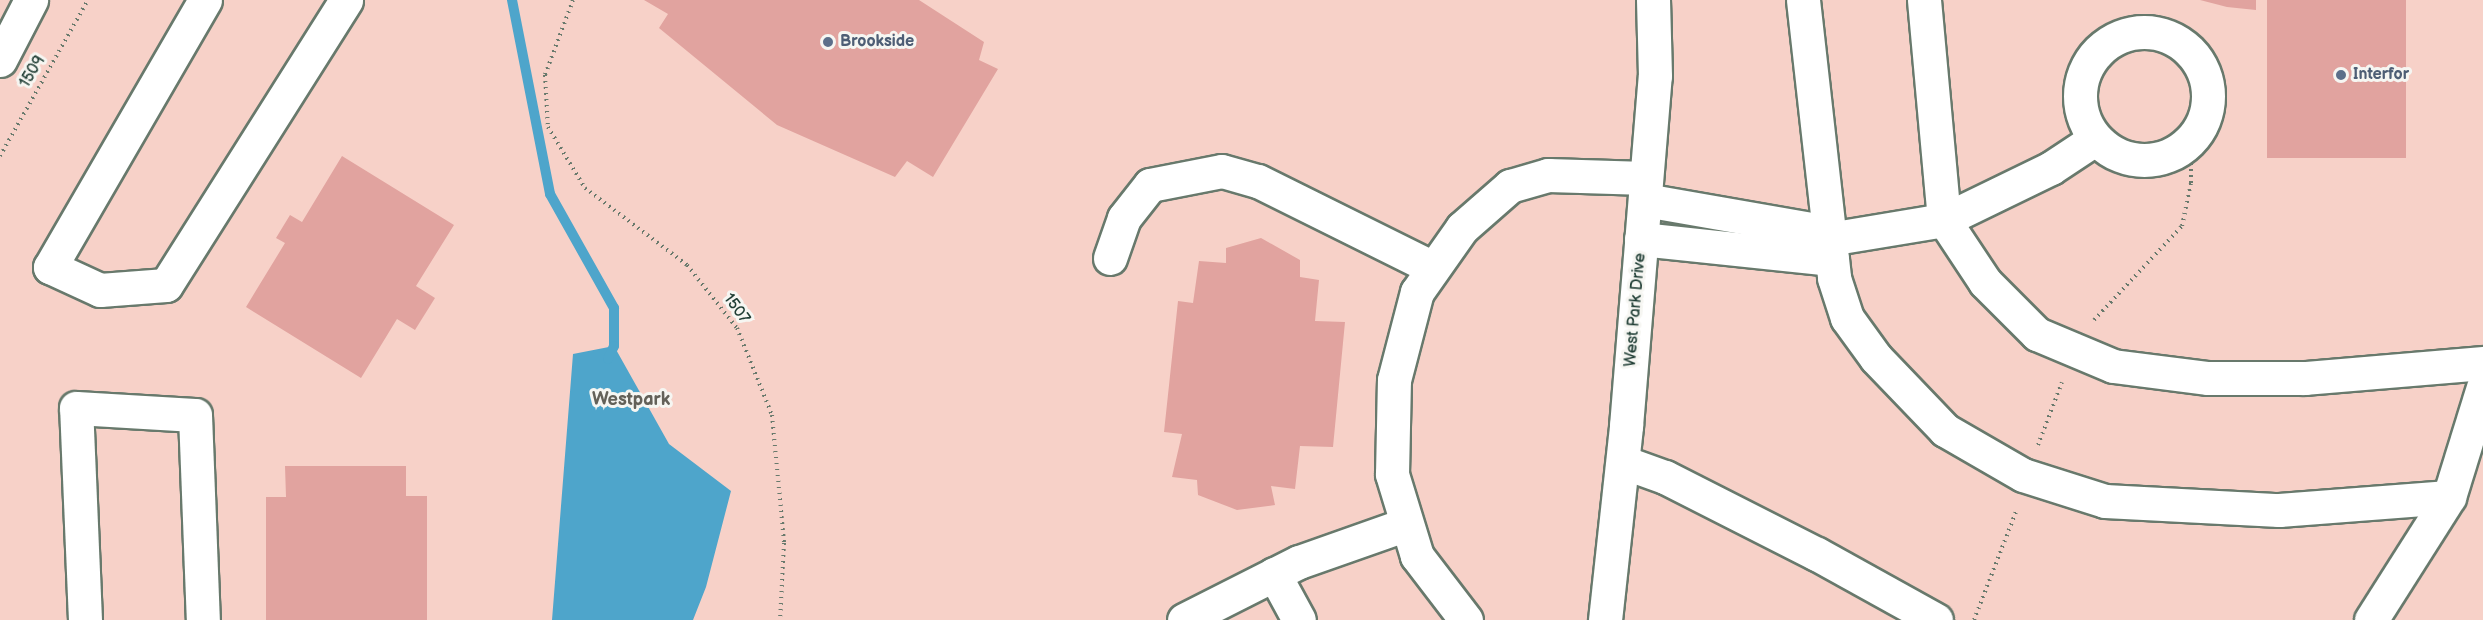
<!DOCTYPE html>
<style>
body{margin:0}
#map{position:relative;width:2483px;height:620px;overflow:hidden;background:#f0e9d4;font-family:"Balsamiq Sans",sans-serif}
div>[style]{position:absolute}
.built>*{inset:0;background:#f7d1c8;transform-origin:0 0}
.water>*{inset:0;background:#4ea5cb}
.stream>*{height:10px;margin:-5px;padding:0 5px;transform-origin:5px;border-radius:5px;background:#4ea5cb}
.building>*{inset:0;background:#e1a39f;transform-origin:0 0}
.path>*{height:4px;margin-top:-2px;transform-origin:0;background:repeating-linear-gradient(90deg,#68796c 0 1.5px,transparent 0 6px)}
.roads{filter:drop-shadow(2px 0 #68796c) drop-shadow(-2px 0 #68796c) drop-shadow(0 2px #68796c) drop-shadow(0 -2px #68796c)}
.minor>*{height:33px;margin:-16.5px;padding:0 16.5px;transform-origin:16.5px;border-radius:16.5px;background:#fff}
.minor>.ring{margin:-16.5px;padding:0;box-sizing:content-box;background:none;border:33px solid #fff;border-radius:50%}
.dots>*{width:16px;height:16px;translate:-50% -50%;box-sizing:border-box;border:3px solid #f6f6f2;border-radius:50%}
span{translate:-50% -50%;white-space:nowrap;text-align:center;line-height:1.15;-webkit-text-stroke:6px #f6f6f2;paint-order:stroke}
.service-label{font-size:16px;color:#4e5e75;font-weight:700}
.left{translate:0 -50%;text-align:left}
.street-label{font-size:16px;color:#1f3d34}
.neighbourhood-label{font-size:18px;color:#636159;font-weight:700}
</style>
<div id="map">
<div class="built">
<i style="left:0;top:0;width:2483px;height:620px"></i>
</div>
<div class="water">
<i style="clip-path:polygon(614px 346px,669px 444px,731px 491px,706px 587px,693px 620px,552px 620px,573px 354px)"></i>
</div>
<div class="stream">
<i style="left:512px;top:0;width:198px;rotate:78.9deg"></i>
<i style="left:550px;top:194px;width:131px;rotate:60.7deg"></i>
<i style="left:614px;top:308px;width:38px;rotate:90deg"></i>
<i style="left:614px;top:346px;width:14px;rotate:115deg"></i>
</div>
<div class="building">
<i style="clip-path:polygon(644px 0,919px 0,984px 42px,979px 60px,998px 69px,933px 177px,907px 161px,895px 177px,777px 125px,659px 28px,668px 14px)"></i>
<i style="clip-path:polygon(2200px 0,2256px 0,2256px 10px,2227px 7px)"></i>
<i style="left:2267px;top:0;width:139px;height:158px"></i>
<i style="clip-path:polygon(342px 156px,454px 225px,416px 286px,435px 298px,415px 330px,397px 319px,361px 378px,246px 307px,285px 243px,276px 238px,290px 215px,302px 222px)"></i>
<i style="clip-path:polygon(1261px 238px,1300px 260px,1300px 277px,1319px 280px,1315px 321px,1345px 322px,1333px 447px,1300px 446px,1295px 489px,1271px 486px,1275px 505px,1237px 510px,1198px 495px,1197px 480px,1172px 477px,1182px 434px,1164px 432px,1178px 301px,1193px 303px,1199px 261px,1226px 263px,1226px 248px)"></i>
<i style="clip-path:polygon(285px 466px,406px 466px,406px 496px,427px 496px,427px 620px,266px 620px,266px 497px,286px 497px)"></i>
</div>
<div class="path">
<i style="left:573px;top:0;width:80px;rotate:110.5deg"></i>
<i style="left:545px;top:75px;width:52px;rotate:86.7deg"></i>
<i style="left:548px;top:127px;width:71px;rotate:58.8deg"></i>
<i style="left:585px;top:188px;width:128px;rotate:37deg"></i>
<i style="left:687px;top:265px;width:80px;rotate:51.6deg"></i>
<i style="left:737px;top:328px;width:94px;rotate:68.1deg"></i>
<i style="left:772px;top:415px;width:129px;rotate:84.6deg"></i>
<i style="left:784px;top:543px;width:77px;rotate:93deg"></i>
<i style="left:0;top:156px;width:179px;rotate:-60.6deg"></i>
<i style="left:2094px;top:320px;width:129px;rotate:-46.9deg"></i>
<i style="left:2182px;top:226px;width:44px;rotate:-78.2deg"></i>
<i style="left:2191px;top:183px;width:44px;rotate:-90deg"></i>
<i style="left:2038px;top:445px;width:67px;rotate:-69.1deg"></i>
<i style="left:1974px;top:620px;width:119px;rotate:-68.8deg"></i>
</div>
<div class="roads">
<div class="minor">
<i style="left:205px;top:0;width:309px;rotate:120.1deg"></i>
<i style="left:50px;top:267px;width:55px;rotate:24.7deg"></i>
<i style="left:100px;top:290px;width:66px;rotate:-4.3deg"></i>
<i style="left:166px;top:285px;width:337px;rotate:-57.7deg"></i>
<i style="left:1803px;top:0;width:280px;rotate:83.6deg"></i>
<i style="left:1834px;top:278px;width:42px;rotate:72deg"></i>
<i style="left:1847px;top:318px;width:49px;rotate:54.1deg"></i>
<i style="left:1876px;top:358px;width:100px;rotate:46.2deg"></i>
<i style="left:1945px;top:430px;width:90px;rotate:30deg"></i>
<i style="left:2023px;top:475px;width:86px;rotate:17.6deg"></i>
<i style="left:2105px;top:501px;width:174px;rotate:3deg"></i>
<i style="left:2279px;top:510px;width:170px;rotate:-4.4deg"></i>
<i style="left:1924px;top:0;width:221px;rotate:84.8deg"></i>
<i style="left:1944px;top:220px;width:74px;rotate:56.5deg"></i>
<i style="left:1985px;top:282px;width:74px;rotate:45deg"></i>
<i style="left:2037px;top:334px;width:82px;rotate:22.8deg"></i>
<i style="left:2113px;top:366px;width:96px;rotate:7.2deg"></i>
<i style="left:2208px;top:378px;width:97px"></i>
<i style="left:2305px;top:378px;width:179px;rotate:-4.8deg"></i>
<i class="ring" style="left:2080px;top:32px;width:95px;height:95px"></i>
<i style="left:0;top:60px;width:68px;rotate:-62.7deg"></i>
<i style="left:1645px;top:200px;width:186px;rotate:9.9deg"></i>
<i style="left:1641px;top:239px;width:192px;rotate:6deg"></i>
<i style="left:1829px;top:239px;width:117px;rotate:-9.4deg"></i>
<i style="left:1944px;top:220px;width:119px;rotate:-25.9deg"></i>
<i style="left:2051px;top:168px;width:53px;rotate:-33.4deg"></i>
<i style="left:1110px;top:258px;width:42px;rotate:-70.7deg"></i>
<i style="left:1124px;top:218px;width:42px;rotate:-51.8deg"></i>
<i style="left:1150px;top:185px;width:73px;rotate:-11deg"></i>
<i style="left:1222px;top:171px;width:37px;rotate:16deg"></i>
<i style="left:1258px;top:181px;width:195px;rotate:26.4deg"></i>
<i style="left:1623px;top:462px;width:45px;rotate:19.7deg"></i>
<i style="left:1665px;top:477px;width:170px;rotate:26.9deg"></i>
<i style="left:1817px;top:554px;width:136px;rotate:29deg"></i>
<i style="left:1274px;top:574px;width:52px;rotate:61.5deg"></i>
<i style="left:85px;top:620px;width:212px;rotate:-92.4deg"></i>
<i style="left:76px;top:408px;width:119px;rotate:3.4deg"></i>
<i style="left:195px;top:415px;width:205px;rotate:87.8deg"></i>
<i style="left:1184px;top:620px;width:129px;rotate:-26.8deg"></i>
<i style="left:1299px;top:562px;width:114px;rotate:-19.4deg"></i>
<i style="left:1466px;top:620px;width:81px;rotate:-127.4deg"></i>
<i style="left:1417px;top:556px;width:86px;rotate:-107deg"></i>
<i style="left:1392px;top:474px;width:94px;rotate:-88.8deg"></i>
<i style="left:1394px;top:380px;width:91px;rotate:-75.4deg"></i>
<i style="left:1417px;top:292px;width:78px;rotate:-54.9deg"></i>
<i style="left:1462px;top:228px;width:64px;rotate:-41.2deg"></i>
<i style="left:1510px;top:186px;width:40px;rotate:-16deg"></i>
<i style="left:1548px;top:175px;width:98px;rotate:1.8deg"></i>
<i style="left:1605px;top:620px;width:195px;rotate:-83.8deg"></i>
<i style="left:1626px;top:426px;width:351px;rotate:-85.3deg"></i>
<i style="left:1655px;top:76px;width:76px;rotate:-91.5deg"></i>
<i style="left:2371px;top:620px;width:146px;rotate:-57.6deg"></i>
<i style="left:2449px;top:497px;width:115px;rotate:-72.8deg"></i>
</div>
</div>
<div class="dots">
<i style="left:828px;top:42px;background:#5c6f8a"></i>
<i style="left:2341px;top:75px;background:#5c6f8a"></i>
</div>
<div class="service-label">
<span class="left" style="left:840px;top:42px">Brookside</span>
<span class="left" style="left:2353px;top:75px">Interfor</span>
</div>
<div class="street-label">
<span style="left:33px;top:72px;rotate:-59deg">1509</span>
<span style="left:736px;top:309px;rotate:54deg">1507</span>
<span style="left:1636px;top:310px;rotate:-85deg">West Park Drive</span>
</div>
<div class="neighbourhood-label">
<span style="left:631px;top:400px">Westpark</span>
</div>
</div>
